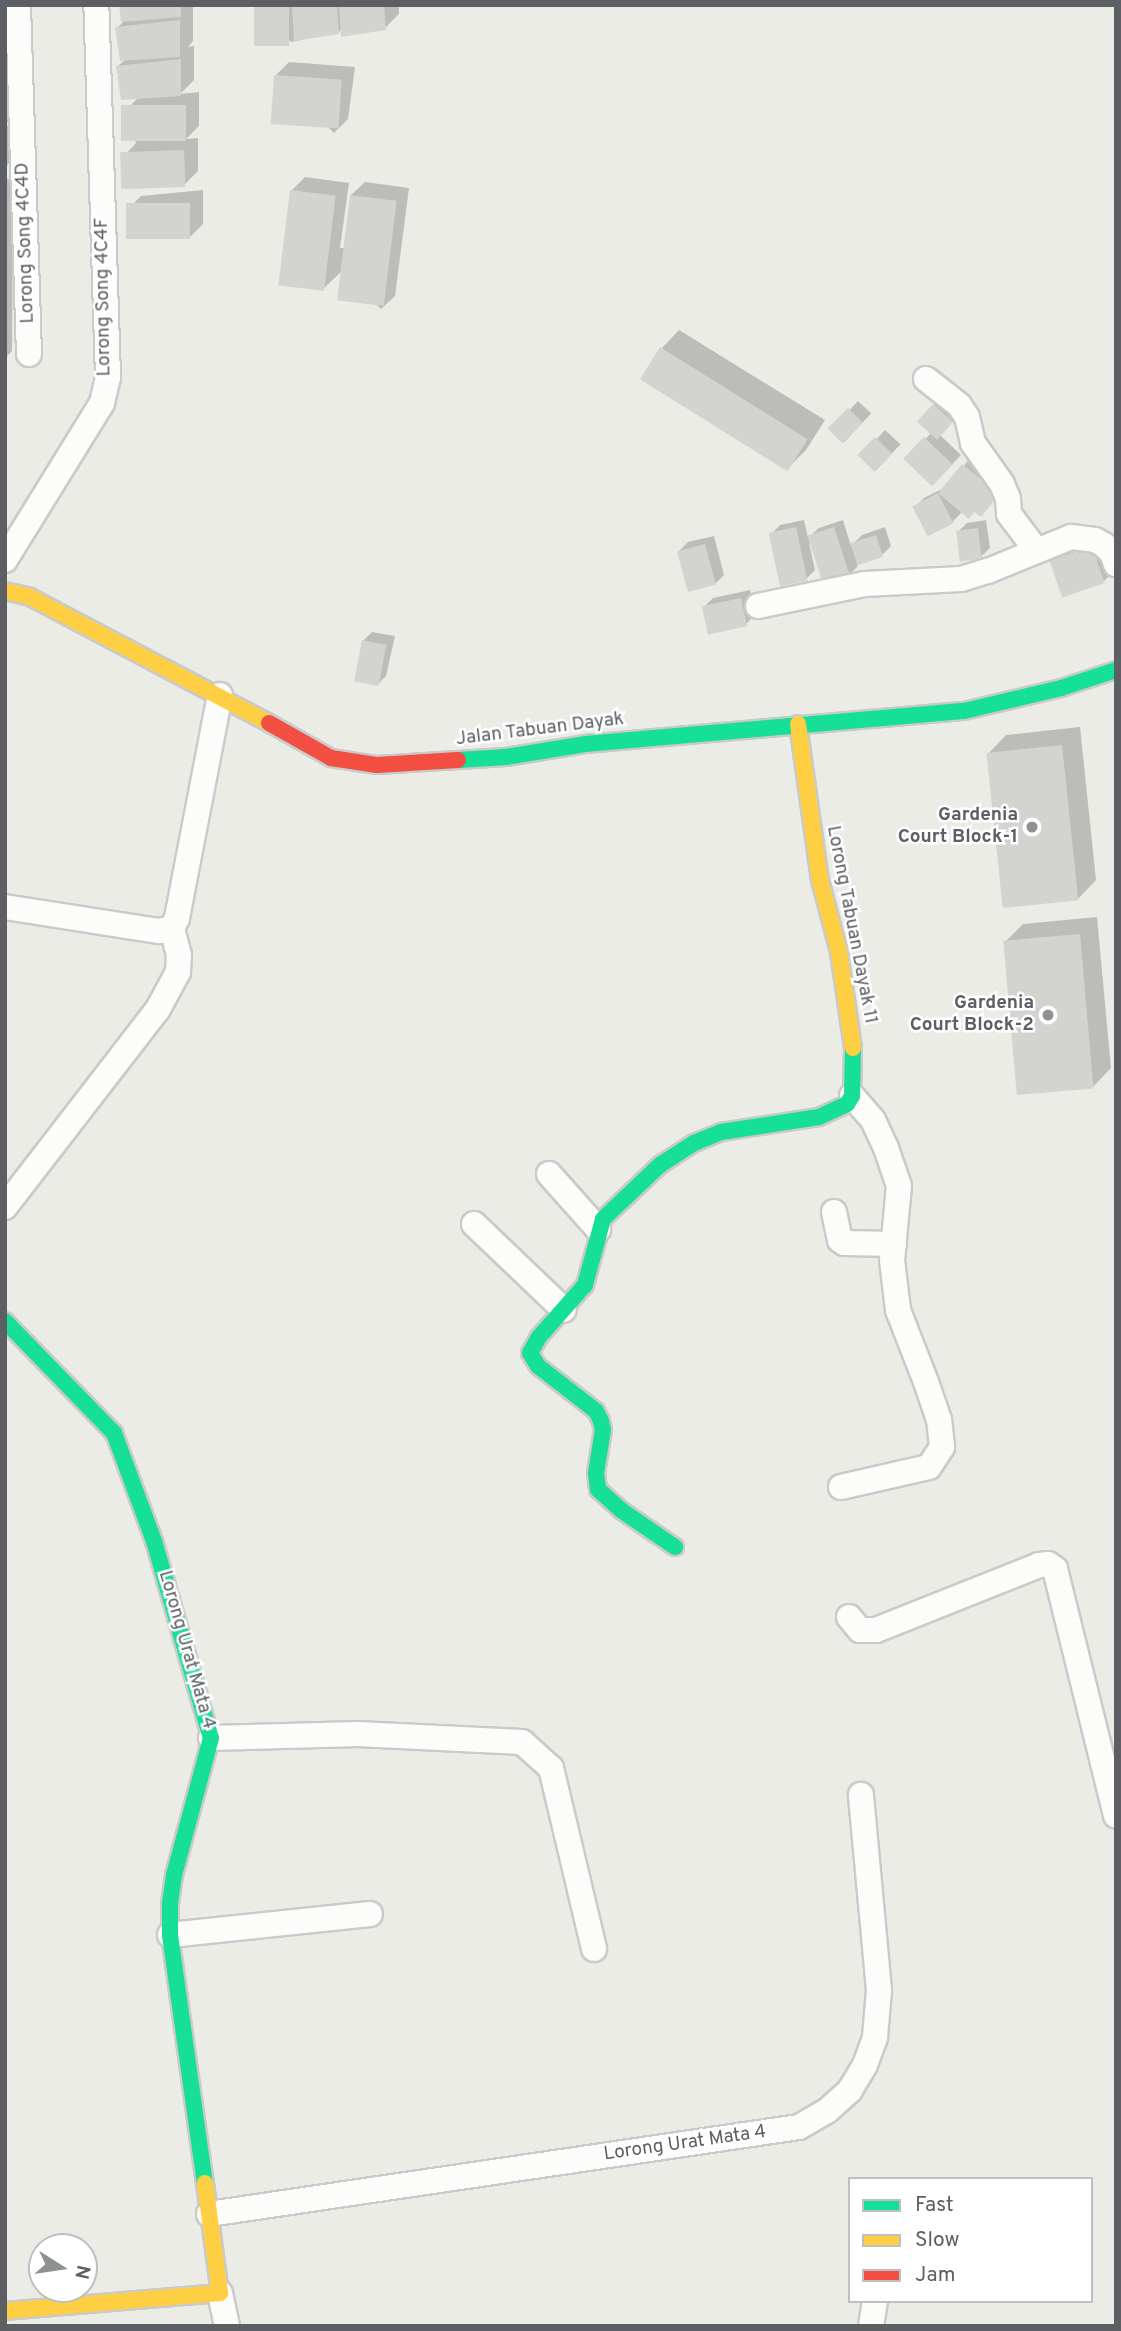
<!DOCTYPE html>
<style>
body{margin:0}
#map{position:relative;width:1121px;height:2331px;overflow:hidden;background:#ecece7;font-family:Overpass,sans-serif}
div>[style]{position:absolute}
.shadow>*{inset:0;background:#0003;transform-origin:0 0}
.building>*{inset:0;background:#d3d3d0;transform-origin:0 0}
.roads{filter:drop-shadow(2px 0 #c9cac9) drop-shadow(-2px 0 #c9cac9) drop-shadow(0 2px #c9cac9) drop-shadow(0 -2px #c9cac9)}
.street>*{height:24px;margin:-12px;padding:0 12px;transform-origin:12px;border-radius:12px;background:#fcfcfb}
.fast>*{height:16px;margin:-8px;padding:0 8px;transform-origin:8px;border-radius:8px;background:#16e098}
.slow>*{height:16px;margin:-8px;padding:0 8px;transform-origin:8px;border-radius:8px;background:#ffcf43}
.jam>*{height:16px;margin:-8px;padding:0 8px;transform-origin:8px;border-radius:8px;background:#f24e42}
.dots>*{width:19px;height:19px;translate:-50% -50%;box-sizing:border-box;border:4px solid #fff;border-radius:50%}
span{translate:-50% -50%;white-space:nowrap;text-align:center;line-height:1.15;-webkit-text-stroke:5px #fff;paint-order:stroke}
.street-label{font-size:19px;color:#5c6065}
.poi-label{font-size:19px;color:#5c6065;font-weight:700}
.right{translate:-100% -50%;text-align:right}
.frame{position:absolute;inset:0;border:7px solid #5c6065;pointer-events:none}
.legend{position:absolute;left:848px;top:2177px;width:245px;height:126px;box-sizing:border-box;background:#fff;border:2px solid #bebfc1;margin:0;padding:9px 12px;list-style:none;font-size:21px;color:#5c6065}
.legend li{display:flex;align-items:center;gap:14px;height:35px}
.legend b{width:35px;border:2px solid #bebfc1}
.north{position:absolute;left:28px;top:2233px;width:70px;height:70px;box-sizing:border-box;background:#fff;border:2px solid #bebfc1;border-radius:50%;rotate:102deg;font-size:19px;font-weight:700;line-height:28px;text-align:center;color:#5c6065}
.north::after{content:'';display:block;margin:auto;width:24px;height:32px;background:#8e9192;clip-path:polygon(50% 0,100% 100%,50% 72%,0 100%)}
</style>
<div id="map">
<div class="shadow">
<i style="clip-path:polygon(5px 5px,8px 5px,5px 81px)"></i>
<i style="clip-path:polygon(120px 5px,193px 7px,193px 41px,188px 47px,194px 46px,194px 80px,180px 94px,199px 92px,199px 126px,186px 139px,198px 138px,198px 171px,184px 185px,122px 158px,136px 143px,123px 113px,139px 97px,118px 66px,126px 59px,117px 28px,123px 22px)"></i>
<i style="clip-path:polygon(256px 5px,399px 5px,399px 14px,385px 28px,342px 28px,339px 32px,291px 42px)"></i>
<i style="clip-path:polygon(289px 62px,355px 67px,348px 119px,334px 133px,276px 75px)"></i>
<i style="clip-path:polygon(5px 85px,11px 85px,11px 119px,5px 125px)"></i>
<i style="clip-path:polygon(14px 125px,15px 158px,5px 167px,5px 126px)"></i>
<i style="clip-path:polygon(305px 177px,349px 183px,340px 248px,344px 248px,351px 195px,365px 182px,409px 188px,395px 296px,381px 309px,341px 272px,323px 289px,291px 191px)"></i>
<i style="clip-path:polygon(5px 179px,13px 179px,12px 351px,5px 358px)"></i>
<i style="clip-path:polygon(203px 190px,203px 224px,190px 237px,127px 210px,141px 196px)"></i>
<i style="clip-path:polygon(679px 330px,825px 420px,806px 450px,788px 468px,661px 349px)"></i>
<i style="clip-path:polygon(943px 396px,961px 412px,940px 435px,961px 455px,933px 484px,906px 459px,932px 432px,920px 422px)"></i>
<i style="left:858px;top:401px;width:18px;height:40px;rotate:43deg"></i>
<i style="left:885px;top:430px;width:21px;height:35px;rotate:43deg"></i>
<i style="clip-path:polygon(972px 456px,1007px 485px,975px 510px,963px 511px,952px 522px,915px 507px,924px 498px,946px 487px)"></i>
<i style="clip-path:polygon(804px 520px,808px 538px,819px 528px,843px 520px,851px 546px,862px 535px,885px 527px,891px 546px,882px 555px,857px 563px,858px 566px,849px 575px,809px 543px,815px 570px,806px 579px,771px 534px,780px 525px)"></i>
<i style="clip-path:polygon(986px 520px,990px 548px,981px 557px,958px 532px,967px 523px)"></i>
<i style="clip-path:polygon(714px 536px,724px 575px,715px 584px,679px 551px,688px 542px)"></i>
<i style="clip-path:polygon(1101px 538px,1113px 572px,1104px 581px,1052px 562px,1060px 553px)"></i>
<i style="clip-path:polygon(750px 590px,755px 615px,746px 624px,704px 607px,713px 598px)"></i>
<i style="clip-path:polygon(372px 632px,395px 636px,386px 676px,377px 685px,363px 641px)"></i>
<i style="clip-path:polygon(1080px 727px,1096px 880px,1078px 899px,988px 754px,1006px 735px)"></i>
<i style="clip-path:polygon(1097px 917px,1111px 1068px,1093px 1087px,1005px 942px,1023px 924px)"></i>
</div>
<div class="building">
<i style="clip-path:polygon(119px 5px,181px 5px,181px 17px,121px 22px)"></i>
<i style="left:254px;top:5px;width:35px;height:41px"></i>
<i style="clip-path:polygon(292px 5px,337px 5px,339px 34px,294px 41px)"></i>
<i style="clip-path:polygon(339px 5px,384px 5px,386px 30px,341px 37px)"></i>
<i style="clip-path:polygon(180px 20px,180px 57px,120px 61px,115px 27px)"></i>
<i style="clip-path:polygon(181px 59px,181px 96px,121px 100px,116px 66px)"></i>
<i style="left:274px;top:75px;width:68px;height:49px;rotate:4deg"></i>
<i style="left:186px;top:105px;width:36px;height:65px;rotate:90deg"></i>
<i style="left:184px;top:150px;width:37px;height:64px;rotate:88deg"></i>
<i style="left:290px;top:190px;width:46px;height:96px;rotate:7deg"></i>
<i style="left:350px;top:195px;width:47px;height:106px;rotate:7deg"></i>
<i style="left:190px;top:203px;width:36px;height:64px;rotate:90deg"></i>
<i style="left:660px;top:347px;width:174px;height:38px;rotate:32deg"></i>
<i style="left:933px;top:404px;width:27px;height:24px;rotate:42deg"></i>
<i style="left:848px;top:408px;width:21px;height:29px;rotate:45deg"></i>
<i style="left:875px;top:437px;width:24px;height:25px;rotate:45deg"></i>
<i style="left:924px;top:437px;width:40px;height:30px;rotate:44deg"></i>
<i style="clip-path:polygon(962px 464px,1000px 494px,981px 517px,974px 512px,969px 519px,938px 493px)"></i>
<i style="left:938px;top:493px;width:34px;height:29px;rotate:63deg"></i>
<i style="left:796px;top:527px;width:55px;height:28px;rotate:78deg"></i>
<i style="left:834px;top:527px;width:52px;height:28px;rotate:72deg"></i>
<i style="left:978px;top:528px;width:31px;height:22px;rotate:83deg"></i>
<i style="left:876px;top:535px;width:23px;height:27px;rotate:72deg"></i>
<i style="left:705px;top:544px;width:42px;height:29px;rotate:75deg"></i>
<i style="left:1092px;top:546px;width:39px;height:45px;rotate:71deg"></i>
<i style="left:741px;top:598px;width:29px;height:40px;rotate:78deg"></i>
<i style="left:362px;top:640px;width:25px;height:42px;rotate:11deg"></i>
<i style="left:1062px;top:745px;width:156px;height:76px;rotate:84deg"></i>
<i style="left:1080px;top:934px;width:155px;height:77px;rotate:85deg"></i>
</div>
<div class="roads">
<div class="street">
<i style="left:18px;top:5px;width:349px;rotate:88.2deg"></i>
<i style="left:926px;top:379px;width:42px;rotate:38.2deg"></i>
<i style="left:959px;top:405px;width:14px;rotate:56deg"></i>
<i style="left:967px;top:417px;width:27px;rotate:77deg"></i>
<i style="left:973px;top:443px;width:50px;rotate:54.7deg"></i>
<i style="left:1002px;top:484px;width:16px;rotate:68deg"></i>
<i style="left:1008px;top:499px;width:15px;rotate:86deg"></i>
<i style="left:1009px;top:514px;width:45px;rotate:53.1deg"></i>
<i style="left:5px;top:560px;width:185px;rotate:-58.3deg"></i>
<i style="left:102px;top:403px;width:27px;rotate:-77deg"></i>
<i style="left:108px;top:377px;width:372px;rotate:-91.8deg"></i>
<i style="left:758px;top:606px;width:109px;rotate:-11.6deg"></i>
<i style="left:865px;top:584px;width:96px;rotate:-3deg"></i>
<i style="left:961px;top:579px;width:28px;rotate:-17deg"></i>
<i style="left:988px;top:571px;width:90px;rotate:-22.3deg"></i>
<i style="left:1071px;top:537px;width:24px;rotate:7deg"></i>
<i style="left:1095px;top:540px;width:10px;rotate:29deg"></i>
<i style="left:1104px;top:545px;width:11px;rotate:45deg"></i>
<i style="left:1112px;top:553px;width:12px;rotate:70deg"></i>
<i style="left:5px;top:907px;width:156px;rotate:8.9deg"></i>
<i style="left:159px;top:931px;width:13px;rotate:-13deg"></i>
<i style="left:172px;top:928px;width:11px;rotate:-63deg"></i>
<i style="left:177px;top:918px;width:227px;rotate:-79.1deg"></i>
<i style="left:549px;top:1174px;width:74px;rotate:48.3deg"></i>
<i style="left:5px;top:1207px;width:250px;rotate:-52.3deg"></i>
<i style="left:158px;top:1009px;width:42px;rotate:-61.6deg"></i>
<i style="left:178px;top:972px;width:17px;rotate:-87deg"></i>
<i style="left:179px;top:955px;width:28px;rotate:-105deg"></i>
<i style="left:834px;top:1212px;width:29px;rotate:78deg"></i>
<i style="left:840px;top:1240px;width:5px;rotate:37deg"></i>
<i style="left:844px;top:1243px;width:50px;rotate:1.1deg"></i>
<i style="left:474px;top:1224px;width:124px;rotate:43.7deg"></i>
<i style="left:841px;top:1487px;width:90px;rotate:-12.8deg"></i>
<i style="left:929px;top:1467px;width:24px;rotate:-57deg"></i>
<i style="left:942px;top:1447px;width:27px;rotate:-96deg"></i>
<i style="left:939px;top:1420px;width:40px;rotate:-108.9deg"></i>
<i style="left:926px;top:1382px;width:77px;rotate:-111.3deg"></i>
<i style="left:898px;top:1310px;width:50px;rotate:-96.8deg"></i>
<i style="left:892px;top:1260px;width:74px;rotate:-84.6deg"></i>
<i style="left:899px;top:1186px;width:40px;rotate:-108.9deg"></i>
<i style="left:886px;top:1148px;width:31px;rotate:-115deg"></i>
<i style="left:873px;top:1120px;width:32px;rotate:-131deg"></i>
<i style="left:849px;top:1617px;width:17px;rotate:50deg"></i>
<i style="left:860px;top:1630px;width:16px"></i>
<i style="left:876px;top:1630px;width:175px;rotate:-21.7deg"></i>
<i style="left:1039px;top:1565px;width:9px;rotate:-6deg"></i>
<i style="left:1048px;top:1564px;width:9px;rotate:36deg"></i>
<i style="left:1055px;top:1569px;width:254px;rotate:76.1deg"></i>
<i style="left:211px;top:1738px;width:147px;rotate:-1.6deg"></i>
<i style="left:358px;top:1734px;width:164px;rotate:2.8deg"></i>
<i style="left:522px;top:1742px;width:39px;rotate:42deg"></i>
<i style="left:551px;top:1768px;width:186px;rotate:76.6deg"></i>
<i style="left:170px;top:1935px;width:201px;rotate:-6deg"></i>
<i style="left:209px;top:2214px;width:596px;rotate:-8.39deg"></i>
<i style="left:799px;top:2127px;width:32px;rotate:-30deg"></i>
<i style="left:827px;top:2111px;width:31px;rotate:-42deg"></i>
<i style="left:850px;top:2090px;width:29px;rotate:-59deg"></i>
<i style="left:865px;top:2065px;width:30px;rotate:-70deg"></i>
<i style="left:875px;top:2037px;width:47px;rotate:-85.1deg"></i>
<i style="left:879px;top:1990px;width:196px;rotate:-95.3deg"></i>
<i style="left:220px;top:2293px;width:34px;rotate:78deg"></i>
<i style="left:871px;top:2326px;width:25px;rotate:-81deg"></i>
</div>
<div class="fast">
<i style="left:458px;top:760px;width:48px;rotate:-3.6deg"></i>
<i style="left:506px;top:757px;width:80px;rotate:-9.3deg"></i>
<i style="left:585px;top:744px;width:380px;rotate:-5deg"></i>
<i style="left:964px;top:711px;width:100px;rotate:-13.3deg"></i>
<i style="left:1061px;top:688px;width:58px;rotate:-18.1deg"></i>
<i style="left:5px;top:1321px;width:156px;rotate:45.8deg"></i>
<i style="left:114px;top:1433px;width:115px;rotate:69.7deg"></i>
<i style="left:154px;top:1541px;width:205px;rotate:73.9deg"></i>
<i style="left:211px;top:1738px;width:142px;rotate:105.1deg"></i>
<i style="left:174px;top:1875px;width:29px;rotate:98deg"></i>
<i style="left:170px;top:1904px;width:31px;rotate:90deg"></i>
<i style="left:170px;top:1935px;width:250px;rotate:82deg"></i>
<i style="left:675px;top:1547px;width:65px;rotate:-145.6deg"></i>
<i style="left:621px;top:1510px;width:31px;rotate:-138deg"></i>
<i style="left:598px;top:1489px;width:16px;rotate:-97deg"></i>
<i style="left:596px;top:1473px;width:44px;rotate:-80.8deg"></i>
<i style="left:603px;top:1430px;width:9px;rotate:-103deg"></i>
<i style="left:601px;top:1421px;width:11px;rotate:-117deg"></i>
<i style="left:596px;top:1411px;width:73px;rotate:-142.2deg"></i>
<i style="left:538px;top:1366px;width:15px;rotate:-122deg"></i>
<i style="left:530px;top:1353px;width:18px;rotate:-61deg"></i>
<i style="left:539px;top:1337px;width:69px;rotate:-48.5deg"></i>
<i style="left:585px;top:1285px;width:68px;rotate:-74.7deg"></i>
<i style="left:603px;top:1219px;width:79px;rotate:-43.5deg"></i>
<i style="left:660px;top:1165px;width:40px;rotate:-32.9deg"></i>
<i style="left:694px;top:1143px;width:29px;rotate:-22deg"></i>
<i style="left:721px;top:1132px;width:99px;rotate:-8.7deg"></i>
<i style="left:819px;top:1117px;width:31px;rotate:-25deg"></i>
<i style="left:847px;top:1104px;width:9px;rotate:-58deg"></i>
<i style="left:852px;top:1096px;width:48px;rotate:-88.8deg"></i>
</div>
<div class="slow">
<i style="left:5px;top:591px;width:26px;rotate:13deg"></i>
<i style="left:30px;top:597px;width:270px;rotate:27.8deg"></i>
<i style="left:798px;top:724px;width:158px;rotate:82deg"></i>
<i style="left:820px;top:880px;width:74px;rotate:75.2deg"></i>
<i style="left:839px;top:952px;width:97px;rotate:81.7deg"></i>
<i style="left:5px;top:2311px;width:216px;rotate:-4.8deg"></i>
<i style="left:220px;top:2293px;width:111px;rotate:-97.8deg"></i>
</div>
<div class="jam">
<i style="left:269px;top:723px;width:71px;rotate:29.4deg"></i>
<i style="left:331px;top:758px;width:47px;rotate:8.7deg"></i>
<i style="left:377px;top:765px;width:81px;rotate:-3.5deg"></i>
</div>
</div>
<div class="dots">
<i style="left:1032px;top:827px;background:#8e9192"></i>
<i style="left:1048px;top:1015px;background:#8e9192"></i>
</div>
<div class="street-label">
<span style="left:26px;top:243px;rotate:-92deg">Lorong Song 4C4D</span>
<span style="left:104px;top:297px;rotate:-91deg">Lorong Song 4C4F</span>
<span style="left:540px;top:730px;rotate:-7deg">Jalan Tabuan Dayak</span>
<span style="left:851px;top:925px;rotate:79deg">Lorong Tabuan Dayak 11</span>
<span style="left:186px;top:1650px;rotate:74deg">Lorong Urat Mata 4</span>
<span style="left:685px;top:2144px;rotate:-8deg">Lorong Urat Mata 4</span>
</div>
<div class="poi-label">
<span class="right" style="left:1018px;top:827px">Gardenia<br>Court Block-1</span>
<span class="right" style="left:1034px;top:1015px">Gardenia<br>Court Block-2</span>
</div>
<div class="frame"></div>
<ul class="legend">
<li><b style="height:9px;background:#16e098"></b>Fast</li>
<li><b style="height:9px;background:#ffcf43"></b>Slow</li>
<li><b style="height:9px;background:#f24e42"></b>Jam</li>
</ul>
<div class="north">N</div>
</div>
